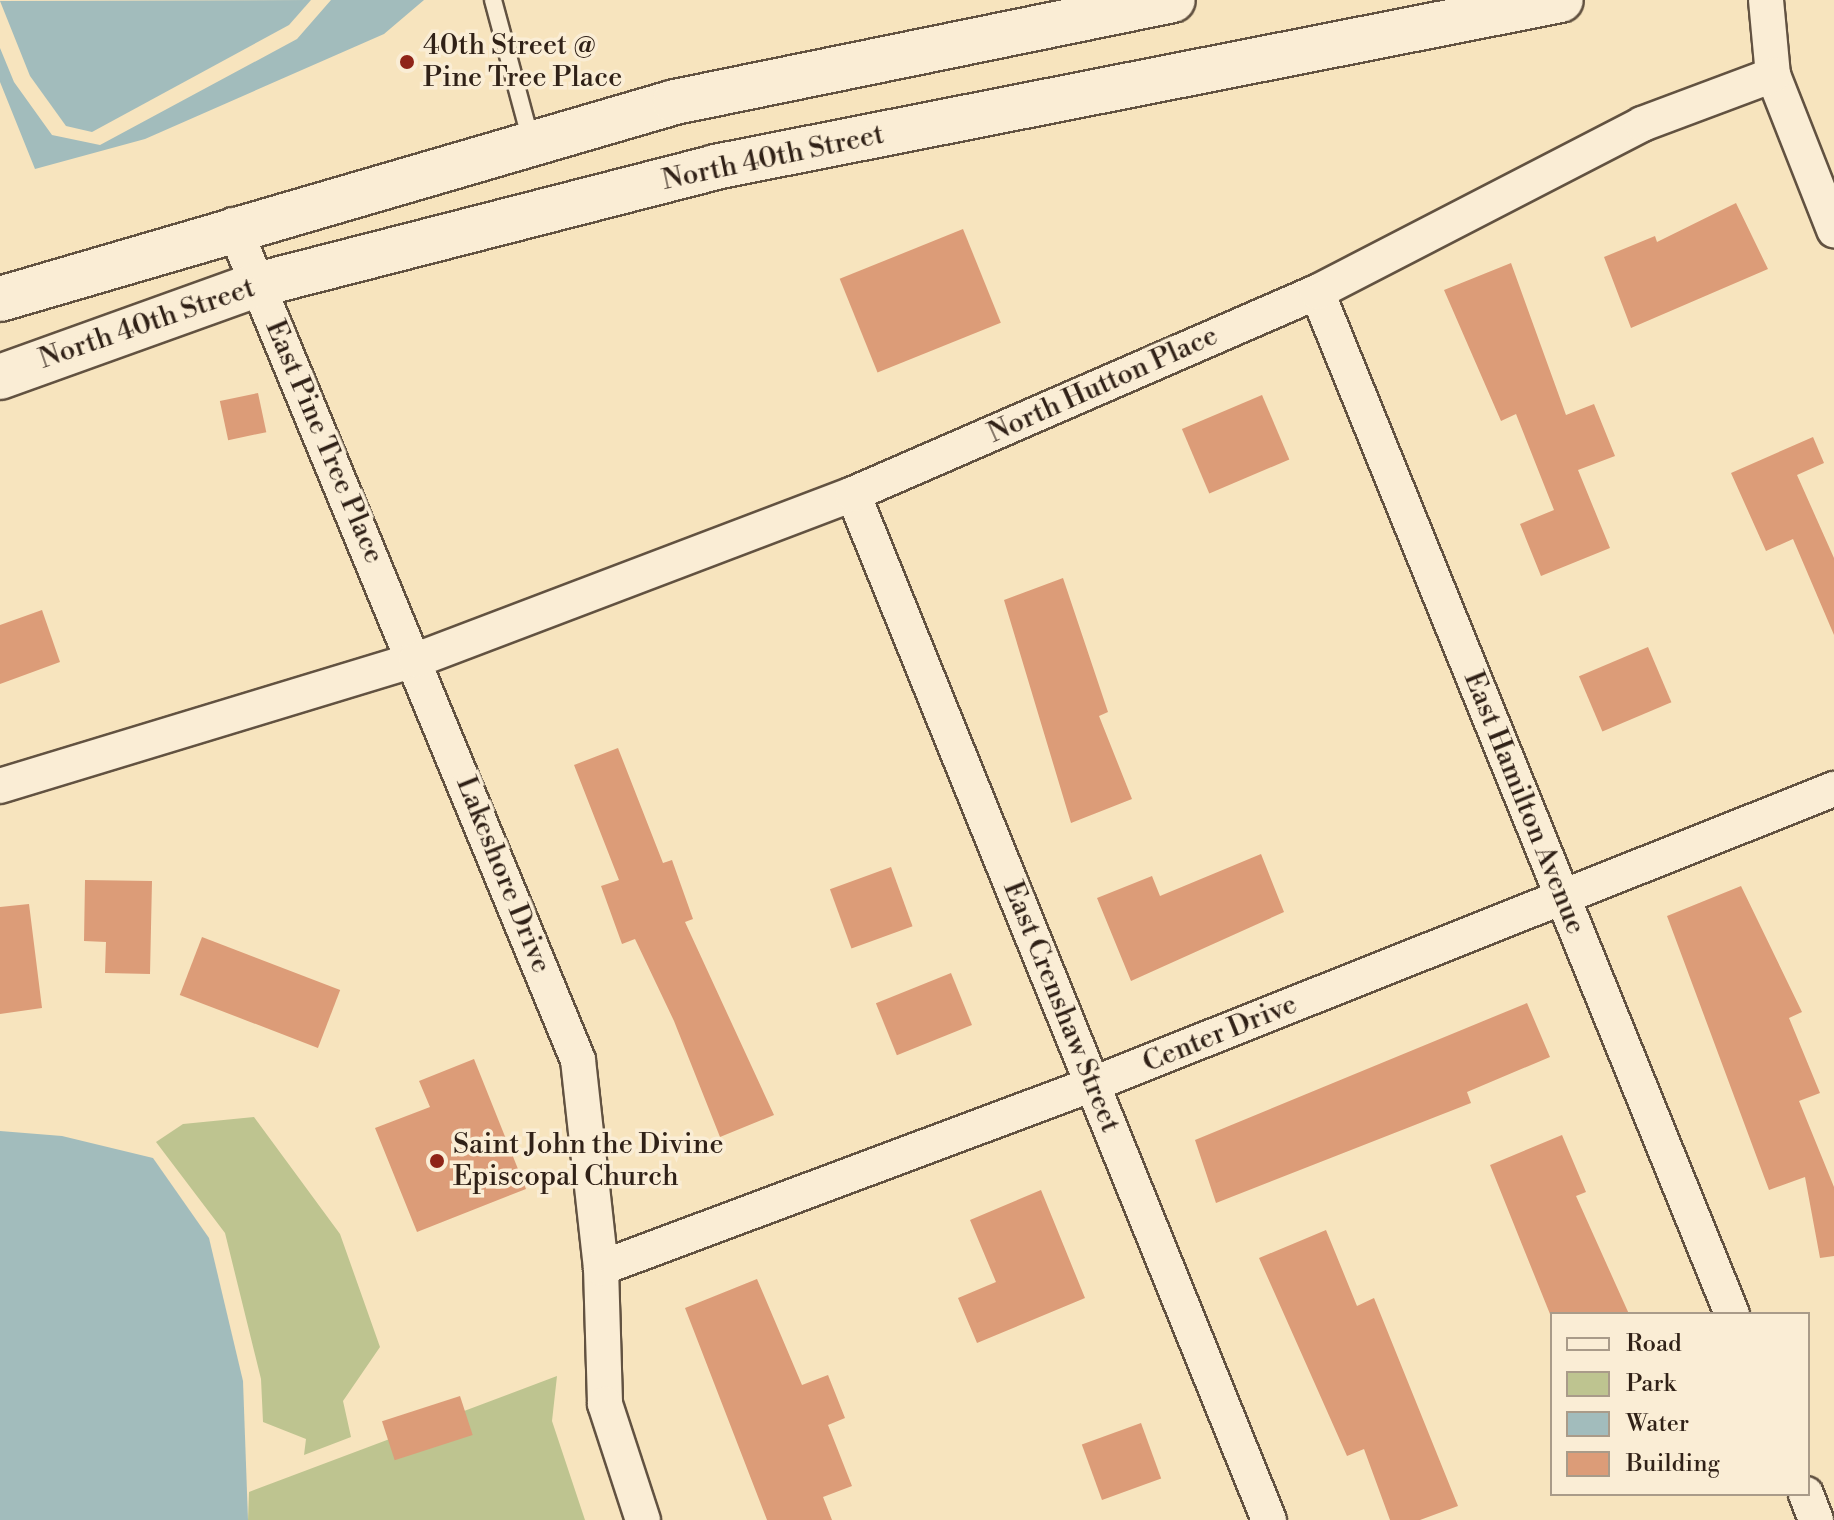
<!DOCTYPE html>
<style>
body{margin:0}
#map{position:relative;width:1834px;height:1520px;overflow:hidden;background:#f7e4be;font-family:"Libre Bodoni",serif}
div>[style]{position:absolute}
.green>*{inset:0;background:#bec490}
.water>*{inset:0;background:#a2bcbc}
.building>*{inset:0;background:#dc9c78;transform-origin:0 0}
.roads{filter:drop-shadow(2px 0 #625241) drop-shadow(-2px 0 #625241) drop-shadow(0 2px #625241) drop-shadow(0 -2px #625241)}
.service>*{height:16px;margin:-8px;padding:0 8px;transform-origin:8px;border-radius:8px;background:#faedd5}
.minor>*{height:34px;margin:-17px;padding:0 17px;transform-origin:17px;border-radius:17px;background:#faedd5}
.secondary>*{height:44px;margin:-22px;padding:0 22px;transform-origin:22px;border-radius:22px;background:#faedd5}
.dots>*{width:22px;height:22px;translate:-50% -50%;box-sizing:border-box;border:4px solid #faedd5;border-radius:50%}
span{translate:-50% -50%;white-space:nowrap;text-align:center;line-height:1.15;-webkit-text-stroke:7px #faedd5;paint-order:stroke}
.poi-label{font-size:28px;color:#302117}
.left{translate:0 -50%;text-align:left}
.street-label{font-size:28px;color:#302117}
.legend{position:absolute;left:1550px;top:1312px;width:260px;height:184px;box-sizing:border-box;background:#faedd5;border:2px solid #a99b89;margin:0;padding:10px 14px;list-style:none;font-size:24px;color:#302117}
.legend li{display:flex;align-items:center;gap:16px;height:40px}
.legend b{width:40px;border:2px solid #a99b89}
</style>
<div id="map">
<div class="green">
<i style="clip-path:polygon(254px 1117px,340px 1234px,380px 1347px,343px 1401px,351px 1437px,304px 1455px,306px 1439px,263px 1422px,261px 1379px,225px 1233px,156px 1142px,183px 1124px)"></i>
<i style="clip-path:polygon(557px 1376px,552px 1421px,585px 1520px,248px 1520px,249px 1492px)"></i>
</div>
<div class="water">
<i style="clip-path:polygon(311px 0,289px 25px,92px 132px,66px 126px,30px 76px,0 1px)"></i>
<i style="clip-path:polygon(331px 0,424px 0,384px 34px,145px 139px,35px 169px,0 82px,0 48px,14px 82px,52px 135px,100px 145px,297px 39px)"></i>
<i style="clip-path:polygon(0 1131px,62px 1136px,153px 1158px,209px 1238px,243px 1381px,248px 1520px,0 1520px)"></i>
</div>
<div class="building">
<i style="clip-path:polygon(1736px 203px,1768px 269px,1631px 328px,1604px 257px,1655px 236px,1657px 242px)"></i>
<i style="left:963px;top:229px;width:101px;height:133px;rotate:68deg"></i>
<i style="clip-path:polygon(1511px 263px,1566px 415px,1594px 404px,1615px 456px,1578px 470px,1610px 548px,1541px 576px,1520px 524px,1554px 510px,1516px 414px,1501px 421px,1444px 290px)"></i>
<i style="left:258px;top:393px;width:40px;height:39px;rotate:78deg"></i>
<i style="left:1262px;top:395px;width:70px;height:87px;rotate:67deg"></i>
<i style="clip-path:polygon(1813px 437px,1824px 463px,1797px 475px,1834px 558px,1834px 635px,1793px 539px,1766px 551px,1731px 473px)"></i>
<i style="clip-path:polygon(1063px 578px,1108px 712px,1099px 716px,1132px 799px,1071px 823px,1004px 600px)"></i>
<i style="clip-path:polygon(42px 610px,60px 662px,0 684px,0 625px)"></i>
<i style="left:1648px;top:647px;width:60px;height:75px;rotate:67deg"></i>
<i style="clip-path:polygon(618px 748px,663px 863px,672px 860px,693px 919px,685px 922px,774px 1115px,720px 1137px,674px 1021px,635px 939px,622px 944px,601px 886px,619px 880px,574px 765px)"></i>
<i style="clip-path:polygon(1261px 854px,1284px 912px,1131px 981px,1097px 898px,1152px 876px,1160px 896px)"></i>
<i style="left:891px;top:867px;width:63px;height:65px;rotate:70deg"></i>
<i style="clip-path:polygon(85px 880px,152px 881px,150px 974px,105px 973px,106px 942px,84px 941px)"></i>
<i style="clip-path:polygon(1741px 886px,1802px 1012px,1789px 1018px,1820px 1093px,1799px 1101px,1834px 1187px,1834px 1256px,1820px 1258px,1805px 1177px,1769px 1190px,1667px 916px)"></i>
<i style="clip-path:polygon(29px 904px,42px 1008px,0 1014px,0 907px)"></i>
<i style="left:202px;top:937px;width:148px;height:62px;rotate:21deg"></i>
<i style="left:951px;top:973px;width:56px;height:81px;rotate:68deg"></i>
<i style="clip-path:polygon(1527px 1003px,1550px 1057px,1467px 1092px,1471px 1103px,1216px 1203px,1195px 1140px)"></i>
<i style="clip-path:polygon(474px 1059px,526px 1189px,417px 1232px,375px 1128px,430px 1107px,419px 1081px)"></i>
<i style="clip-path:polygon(1562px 1135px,1586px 1192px,1576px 1196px,1629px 1314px,1550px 1314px,1490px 1165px)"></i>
<i style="clip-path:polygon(1041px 1190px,1085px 1298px,977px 1343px,958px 1298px,996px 1282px,970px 1220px)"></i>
<i style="clip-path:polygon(1326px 1230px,1357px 1306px,1374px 1298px,1458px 1506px,1420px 1520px,1390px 1520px,1364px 1449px,1347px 1456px,1259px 1258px)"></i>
<i style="clip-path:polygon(757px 1279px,802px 1385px,828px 1375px,845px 1418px,828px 1425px,852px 1486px,823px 1497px,832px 1520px,767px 1520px,685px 1308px)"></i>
<i style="left:460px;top:1396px;width:41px;height:82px;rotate:72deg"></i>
<i style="left:1141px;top:1423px;width:59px;height:63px;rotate:70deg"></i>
</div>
<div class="roads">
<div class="service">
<i style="left:493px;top:0;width:146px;rotate:74.9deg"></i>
</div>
<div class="minor">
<i style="left:1766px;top:0;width:75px;rotate:84.7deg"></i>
<i style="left:1773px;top:75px;width:167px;rotate:68.5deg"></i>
<i style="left:233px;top:225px;width:903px;rotate:67.55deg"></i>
<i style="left:578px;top:1060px;width:209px;rotate:83.7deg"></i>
<i style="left:601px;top:1268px;width:136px;rotate:88.3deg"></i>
<i style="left:605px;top:1404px;width:122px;rotate:71.9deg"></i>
<i style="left:1317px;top:292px;width:1103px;rotate:67.9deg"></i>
<i style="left:853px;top:494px;width:1107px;rotate:67.93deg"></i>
<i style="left:0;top:786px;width:435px;rotate:-16.9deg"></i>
<i style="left:416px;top:660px;width:467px;rotate:-20.8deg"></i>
<i style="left:853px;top:494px;width:506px;rotate:-23.53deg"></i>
<i style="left:1317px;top:292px;width:366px;rotate:-27.3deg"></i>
<i style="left:1642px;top:124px;width:140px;rotate:-20.5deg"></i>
<i style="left:601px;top:1268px;width:525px;rotate:-20.5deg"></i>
<i style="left:1093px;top:1084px;width:798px;rotate:-21.71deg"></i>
<i style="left:1806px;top:1494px;width:28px;rotate:69deg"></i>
</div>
<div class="secondary">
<i style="left:0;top:299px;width:703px;rotate:-16.27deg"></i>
<i style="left:675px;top:102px;width:508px;rotate:-11.58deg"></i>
<i style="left:0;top:377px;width:269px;rotate:-19.8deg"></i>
<i style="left:253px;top:286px;width:477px;rotate:-14.4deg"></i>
<i style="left:715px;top:167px;width:862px;rotate:-11.17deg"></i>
</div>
</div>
<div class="dots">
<i style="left:407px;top:62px;background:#8f2418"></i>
<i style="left:437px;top:1161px;background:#8f2418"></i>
</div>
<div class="poi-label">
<span class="left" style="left:423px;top:62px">40th Street @<br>Pine Tree Place</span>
<span class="left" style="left:453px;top:1161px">Saint John the Divine<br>Episcopal Church</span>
</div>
<div class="street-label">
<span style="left:773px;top:158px;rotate:-12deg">North 40th Street</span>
<span style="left:147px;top:324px;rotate:-19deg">North 40th Street</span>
<span style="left:1103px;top:385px;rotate:-24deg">North Hutton Place</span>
<span style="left:324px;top:442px;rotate:67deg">East Pine Tree Place</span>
<span style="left:1524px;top:803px;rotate:68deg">East Hamilton Avenue</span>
<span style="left:503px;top:875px;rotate:68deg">Lakeshore Drive</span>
<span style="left:1061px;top:1007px;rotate:68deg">East Crenshaw Street</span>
<span style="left:1220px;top:1034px;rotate:-22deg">Center Drive</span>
</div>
<ul class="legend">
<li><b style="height:10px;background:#faedd5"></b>Road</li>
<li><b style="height:22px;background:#bec490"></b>Park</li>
<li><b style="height:22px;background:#a2bcbc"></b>Water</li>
<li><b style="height:22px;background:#dc9c78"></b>Building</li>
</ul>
</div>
